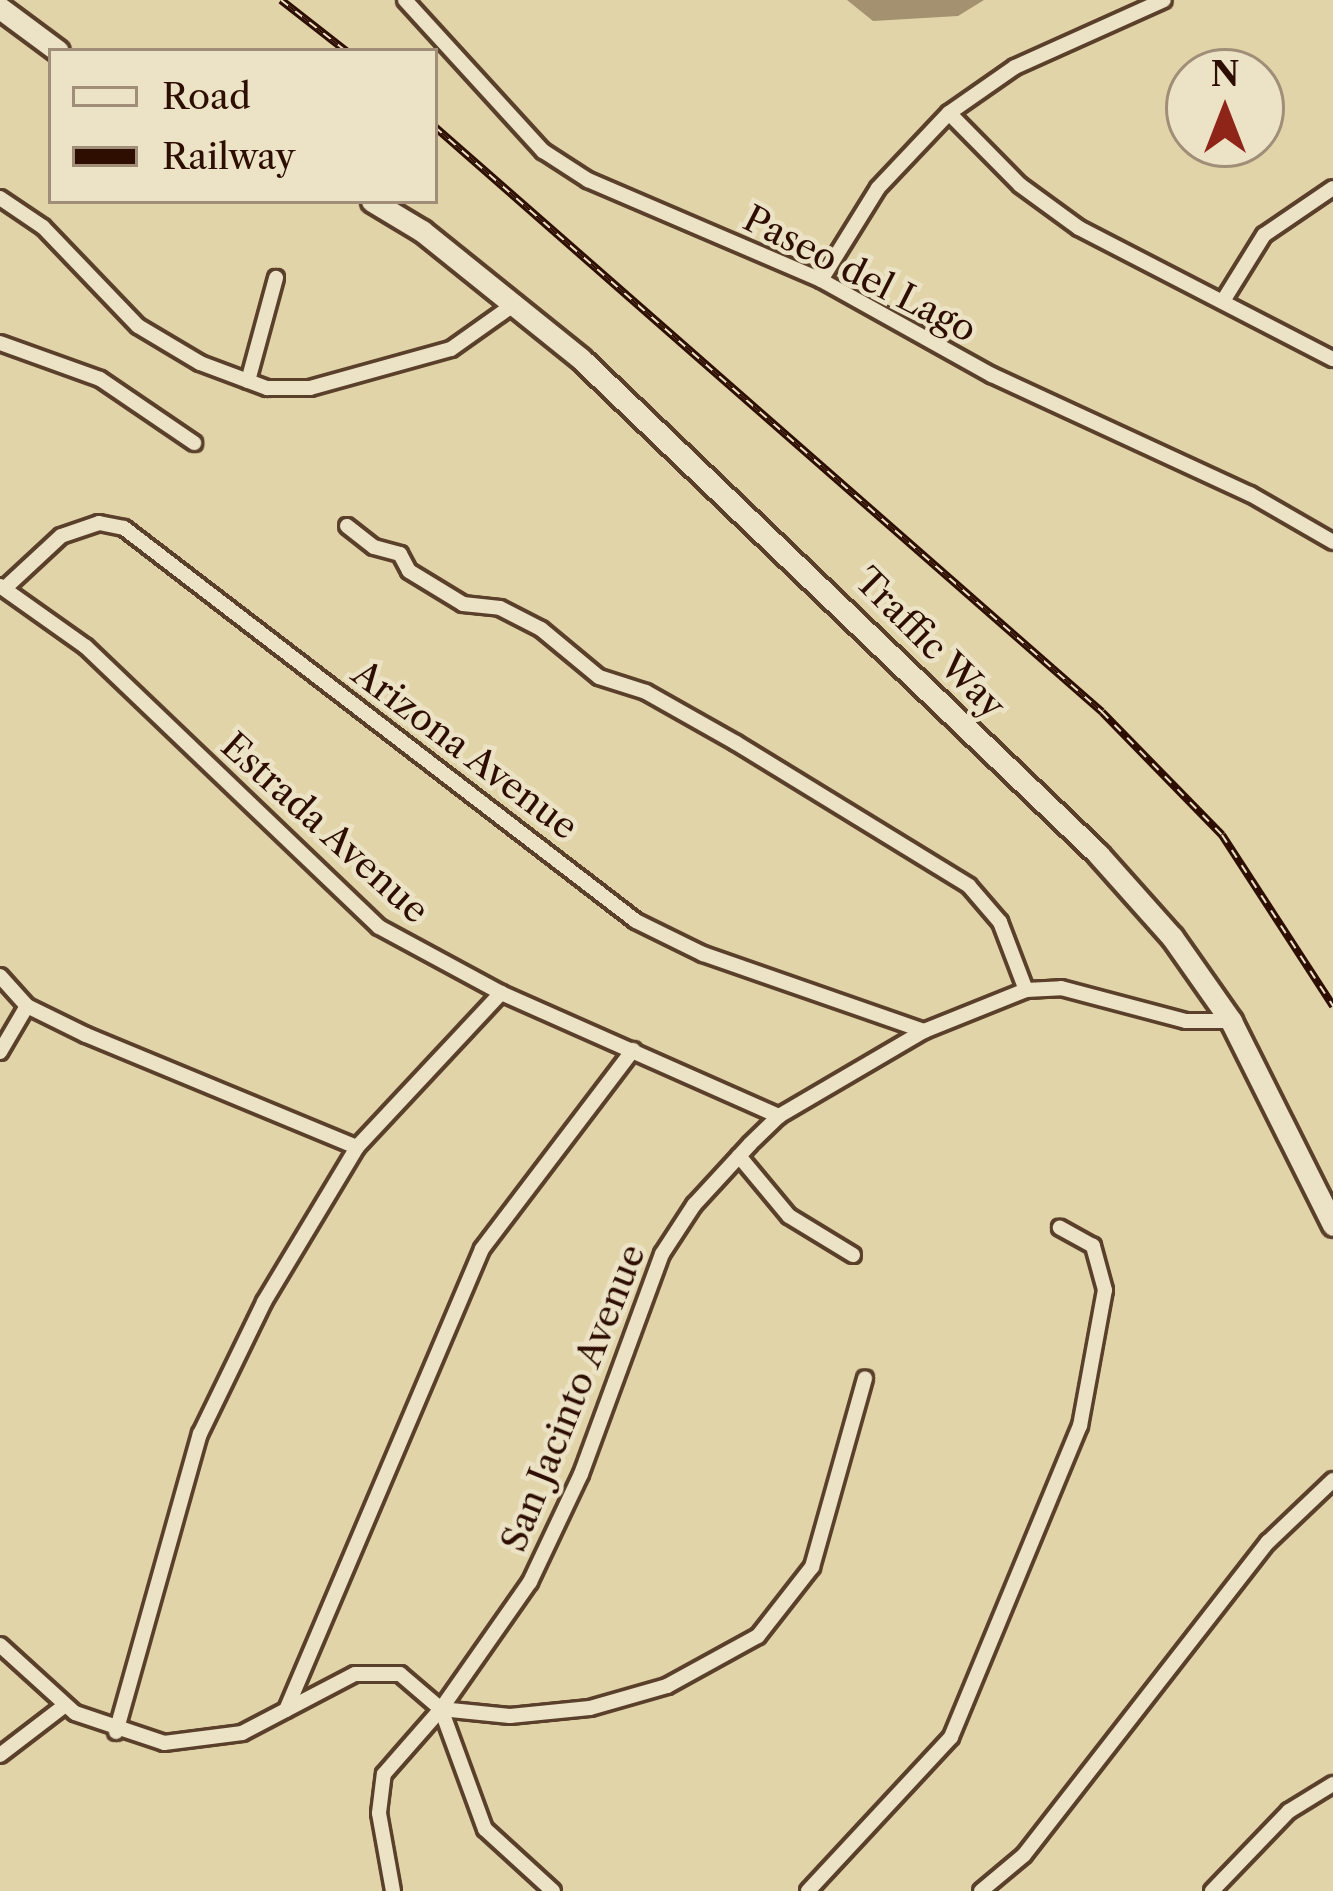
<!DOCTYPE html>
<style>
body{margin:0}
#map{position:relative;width:1333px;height:1891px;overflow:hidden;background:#e2d4a9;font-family:"Libre Caslon Text",serif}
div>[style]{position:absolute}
.water>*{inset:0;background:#a49170}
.roads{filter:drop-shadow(3px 0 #5a402b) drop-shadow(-3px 0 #5a402b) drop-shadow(0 3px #5a402b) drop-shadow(0 -3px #5a402b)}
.street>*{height:14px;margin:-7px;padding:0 7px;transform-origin:7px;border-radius:7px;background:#ece3c7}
.secondary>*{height:21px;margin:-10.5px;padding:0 10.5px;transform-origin:10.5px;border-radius:10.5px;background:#ece3c7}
.rail>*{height:8px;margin-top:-4px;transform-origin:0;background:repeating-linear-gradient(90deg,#ece3c7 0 9px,#2d0e01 0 18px);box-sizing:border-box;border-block:3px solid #2d0e01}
span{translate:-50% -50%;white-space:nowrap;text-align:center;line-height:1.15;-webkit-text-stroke:9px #ece3c7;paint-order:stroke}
.street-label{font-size:36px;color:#2d0e01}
.legend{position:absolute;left:48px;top:48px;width:390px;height:156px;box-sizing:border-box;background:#ece3c7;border:3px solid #a08e78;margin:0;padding:15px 21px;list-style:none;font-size:36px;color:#2d0e01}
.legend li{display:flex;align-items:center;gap:24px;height:60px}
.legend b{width:60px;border:3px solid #a08e78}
.north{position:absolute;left:1165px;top:48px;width:120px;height:120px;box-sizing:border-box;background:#ece3c7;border:3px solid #a08e78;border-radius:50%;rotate:0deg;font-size:33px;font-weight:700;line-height:48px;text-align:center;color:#2d0e01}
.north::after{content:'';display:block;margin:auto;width:42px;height:54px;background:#8f2418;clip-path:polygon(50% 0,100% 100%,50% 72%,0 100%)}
</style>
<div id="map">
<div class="water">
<i style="clip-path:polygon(847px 0,984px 0,958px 16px,873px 21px)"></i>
</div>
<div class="roads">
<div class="street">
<i style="left:405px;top:0;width:205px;rotate:47.6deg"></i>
<i style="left:543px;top:151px;width:54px;rotate:32.8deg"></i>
<i style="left:588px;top:180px;width:254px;rotate:23.2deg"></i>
<i style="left:821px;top:280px;width:196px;rotate:29.1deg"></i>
<i style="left:992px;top:375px;width:284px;rotate:24.8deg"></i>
<i style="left:1250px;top:494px;width:96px;rotate:30deg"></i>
<i style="left:949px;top:113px;width:101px;rotate:45.4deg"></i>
<i style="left:1020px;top:185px;width:73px;rotate:36.1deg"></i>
<i style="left:1079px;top:228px;width:286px;rotate:27.3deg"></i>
<i style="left:0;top:198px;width:52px;rotate:34deg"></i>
<i style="left:43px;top:227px;width:137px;rotate:46.2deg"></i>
<i style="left:138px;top:326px;width:72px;rotate:30.8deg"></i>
<i style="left:200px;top:363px;width:72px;rotate:20.5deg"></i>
<i style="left:267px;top:388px;width:43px"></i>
<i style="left:310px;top:388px;width:146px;rotate:-15.5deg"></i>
<i style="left:451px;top:349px;width:80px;rotate:-35.3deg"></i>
<i style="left:821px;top:280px;width:108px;rotate:-58.2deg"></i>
<i style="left:878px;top:188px;width:103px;rotate:-46.6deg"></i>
<i style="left:949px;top:113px;width:80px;rotate:-34.9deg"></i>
<i style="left:1015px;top:67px;width:163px;rotate:-24.2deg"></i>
<i style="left:1223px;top:301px;width:78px;rotate:-58.2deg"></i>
<i style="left:1264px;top:235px;width:83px;rotate:-34.3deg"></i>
<i style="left:0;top:343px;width:106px;rotate:19.8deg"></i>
<i style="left:100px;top:379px;width:114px;rotate:34.2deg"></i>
<i style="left:248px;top:381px;width:107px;rotate:-74.8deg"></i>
<i style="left:347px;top:526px;width:34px;rotate:38deg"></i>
<i style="left:374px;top:547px;width:27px;rotate:15deg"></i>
<i style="left:400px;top:554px;width:19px;rotate:62deg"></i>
<i style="left:409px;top:571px;width:63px;rotate:31.4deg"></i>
<i style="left:463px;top:604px;width:37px;rotate:6deg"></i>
<i style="left:500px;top:608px;width:46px;rotate:27.1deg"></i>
<i style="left:541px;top:629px;width:75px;rotate:39.6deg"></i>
<i style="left:599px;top:677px;width:49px;rotate:17.7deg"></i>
<i style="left:646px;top:692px;width:103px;rotate:29.5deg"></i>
<i style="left:736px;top:743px;width:273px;rotate:31.5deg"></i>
<i style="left:969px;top:886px;width:48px;rotate:49.3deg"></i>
<i style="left:1000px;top:922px;width:73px;rotate:69.1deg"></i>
<i style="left:0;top:586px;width:105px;rotate:35.3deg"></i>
<i style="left:86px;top:647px;width:405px;rotate:43.7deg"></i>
<i style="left:379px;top:927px;width:139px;rotate:28.4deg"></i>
<i style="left:501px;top:993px;width:304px;rotate:23.9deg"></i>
<i style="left:5px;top:588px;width:76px;rotate:-42.9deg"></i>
<i style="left:61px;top:536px;width:40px;rotate:-18.9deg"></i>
<i style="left:99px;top:523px;width:25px;rotate:11deg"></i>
<i style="left:124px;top:528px;width:645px;rotate:37.51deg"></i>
<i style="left:636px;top:921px;width:75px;rotate:26.2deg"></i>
<i style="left:703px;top:954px;width:234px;rotate:19.2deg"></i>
<i style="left:0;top:976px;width:40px;rotate:48deg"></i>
<i style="left:27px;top:1006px;width:66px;rotate:26.2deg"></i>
<i style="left:86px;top:1035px;width:293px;rotate:22.5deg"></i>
<i style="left:0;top:1052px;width:53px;rotate:-59.6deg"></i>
<i style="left:739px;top:1156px;width:78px;rotate:50.2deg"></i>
<i style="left:789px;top:1216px;width:75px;rotate:31.4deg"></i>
<i style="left:0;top:1645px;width:101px;rotate:42.2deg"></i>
<i style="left:75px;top:1713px;width:94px;rotate:18.6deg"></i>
<i style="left:164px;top:1743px;width:79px;rotate:-7.3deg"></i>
<i style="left:242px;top:1733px;width:127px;rotate:-27.6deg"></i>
<i style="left:355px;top:1674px;width:45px"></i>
<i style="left:400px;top:1674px;width:54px;rotate:40.5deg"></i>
<i style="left:441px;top:1709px;width:128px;rotate:69.9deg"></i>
<i style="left:485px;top:1829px;width:92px;rotate:42.4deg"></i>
<i style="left:441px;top:1709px;width:69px;rotate:5.8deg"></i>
<i style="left:510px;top:1716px;width:80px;rotate:-5.7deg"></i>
<i style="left:590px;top:1708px;width:80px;rotate:-15.9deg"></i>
<i style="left:667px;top:1686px;width:104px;rotate:-28.8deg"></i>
<i style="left:758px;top:1636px;width:88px;rotate:-52deg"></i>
<i style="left:812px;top:1567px;width:196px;rotate:-74.3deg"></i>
<i style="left:286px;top:1710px;width:501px;rotate:-66.97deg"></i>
<i style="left:482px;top:1249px;width:250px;rotate:-52.8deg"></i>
<i style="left:116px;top:1732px;width:310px;rotate:-74.3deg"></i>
<i style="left:200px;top:1434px;width:147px;rotate:-64.1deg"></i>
<i style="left:264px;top:1302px;width:181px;rotate:-59deg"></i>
<i style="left:357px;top:1147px;width:211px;rotate:-46.9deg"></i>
<i style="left:0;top:1755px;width:81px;rotate:-37.4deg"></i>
<i style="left:393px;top:1891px;width:79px;rotate:-100.2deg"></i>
<i style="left:379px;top:1813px;width:39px;rotate:-83deg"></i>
<i style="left:384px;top:1774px;width:86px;rotate:-48.8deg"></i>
<i style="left:441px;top:1709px;width:155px;rotate:-55deg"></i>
<i style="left:530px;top:1582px;width:119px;rotate:-64.7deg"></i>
<i style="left:581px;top:1474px;width:234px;rotate:-69.8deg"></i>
<i style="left:662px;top:1254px;width:59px;rotate:-56.9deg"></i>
<i style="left:694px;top:1205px;width:83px;rotate:-47.4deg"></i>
<i style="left:750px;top:1144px;width:40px;rotate:-44deg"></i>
<i style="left:779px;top:1116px;width:168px;rotate:-30.4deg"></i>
<i style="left:924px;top:1031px;width:110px;rotate:-21.9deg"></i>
<i style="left:1026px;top:990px;width:35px;rotate:-3deg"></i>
<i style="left:1061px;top:988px;width:129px;rotate:14.8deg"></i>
<i style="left:1186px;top:1021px;width:45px"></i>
<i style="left:808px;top:1891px;width:210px;rotate:-47.1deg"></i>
<i style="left:951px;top:1737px;width:337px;rotate:-67.5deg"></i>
<i style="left:1080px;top:1426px;width:138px;rotate:-79.6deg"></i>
<i style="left:1105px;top:1290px;width:46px;rotate:-105.3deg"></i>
<i style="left:1093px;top:1246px;width:38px;rotate:-151deg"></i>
<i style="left:981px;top:1891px;width:56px;rotate:-39.9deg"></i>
<i style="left:1024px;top:1855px;width:397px;rotate:-52.1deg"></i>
<i style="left:1268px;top:1542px;width:90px;rotate:-43.6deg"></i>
<i style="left:1212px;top:1891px;width:111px;rotate:-46.1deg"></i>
<i style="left:1289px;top:1811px;width:52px;rotate:-31.5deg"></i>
</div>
<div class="secondary">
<i style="left:0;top:8px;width:72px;rotate:36.6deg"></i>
<i style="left:372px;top:201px;width:58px;rotate:31deg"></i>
<i style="left:422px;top:231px;width:204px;rotate:38.8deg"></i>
<i style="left:581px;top:359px;width:716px;rotate:43.75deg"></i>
<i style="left:1098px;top:854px;width:111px;rotate:48.3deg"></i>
<i style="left:1172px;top:937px;width:103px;rotate:54.9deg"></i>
<i style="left:1231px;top:1021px;width:228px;rotate:63.4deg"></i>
</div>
</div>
<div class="rail">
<i style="left:281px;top:0;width:83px;rotate:38.1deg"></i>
<i style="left:435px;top:127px;width:887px;rotate:41.25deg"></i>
<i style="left:1102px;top:712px;width:172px;rotate:45.7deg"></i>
<i style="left:1222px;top:835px;width:204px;rotate:57deg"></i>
</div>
<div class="street-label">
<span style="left:860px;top:274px;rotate:27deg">Paseo del Lago</span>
<span style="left:930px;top:643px;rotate:45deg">Traffic Way</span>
<span style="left:465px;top:750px;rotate:37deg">Arizona Avenue</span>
<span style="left:325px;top:828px;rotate:42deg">Estrada Avenue</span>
<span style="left:573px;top:1398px;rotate:-68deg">San Jacinto Avenue</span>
</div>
<ul class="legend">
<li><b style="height:15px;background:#ece3c7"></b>Road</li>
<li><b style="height:15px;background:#2d0e01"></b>Railway</li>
</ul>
<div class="north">N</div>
</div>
